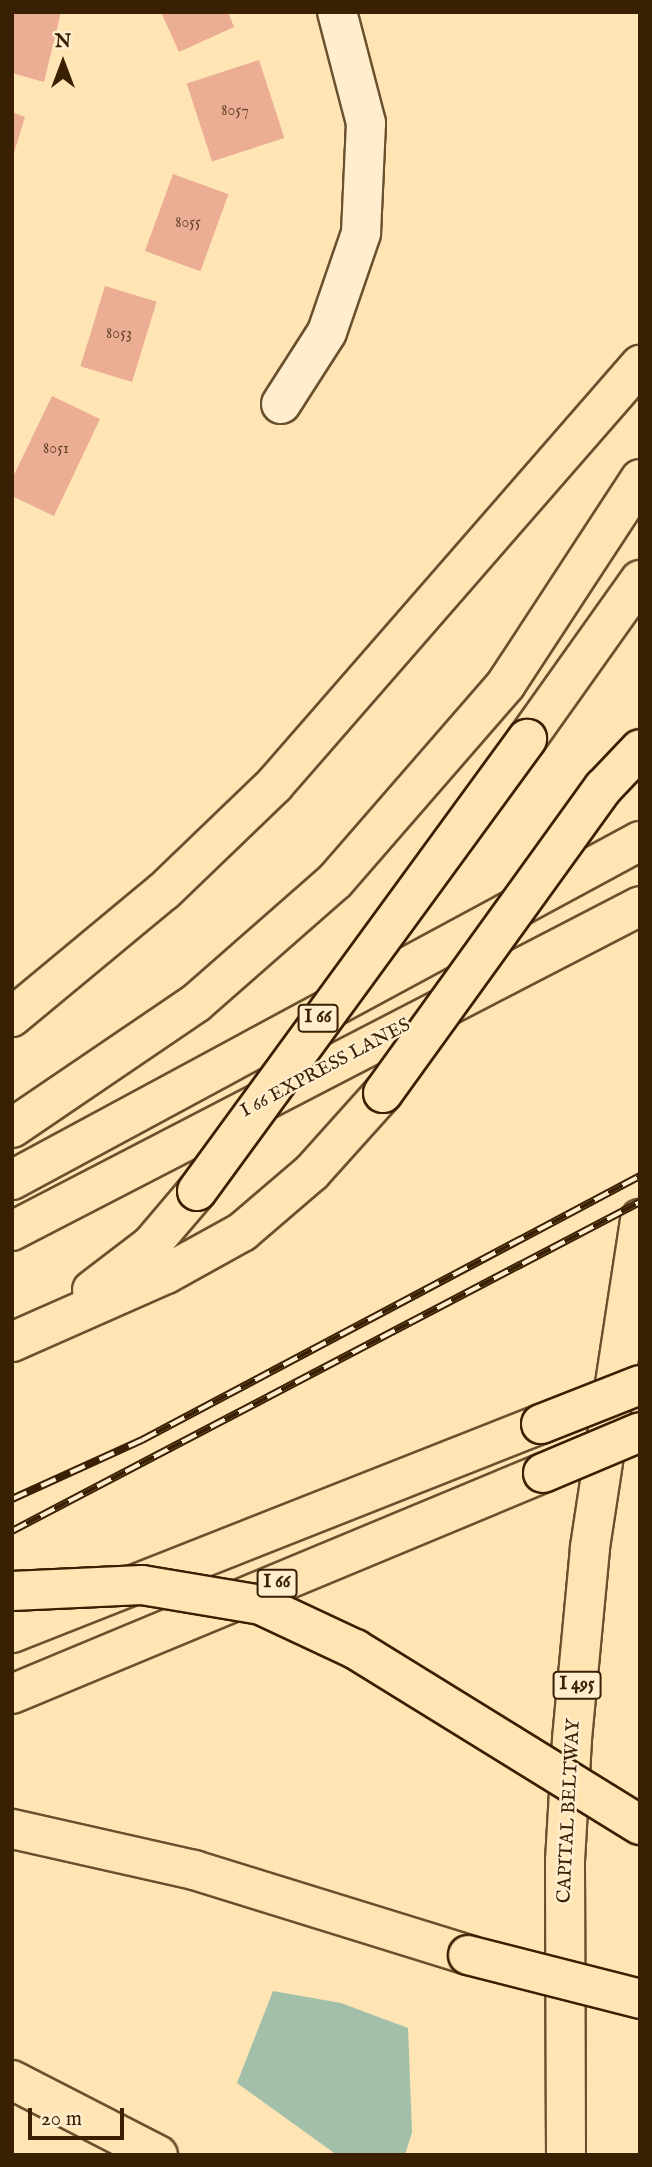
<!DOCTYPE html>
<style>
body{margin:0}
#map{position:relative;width:652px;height:2167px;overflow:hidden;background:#ffe4b4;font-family:"IM FELL English",serif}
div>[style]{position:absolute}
.water>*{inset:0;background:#a1bfa9}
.building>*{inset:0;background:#ecad95;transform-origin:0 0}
.roads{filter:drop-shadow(2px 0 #6a512e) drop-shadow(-2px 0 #6a512e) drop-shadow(0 2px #6a512e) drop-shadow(0 -2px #6a512e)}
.minor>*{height:38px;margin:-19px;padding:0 19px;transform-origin:19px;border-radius:19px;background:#ffedce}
.highway>*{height:38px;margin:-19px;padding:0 19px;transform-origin:19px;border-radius:19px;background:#ffe4b4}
.rail>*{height:8px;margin-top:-4px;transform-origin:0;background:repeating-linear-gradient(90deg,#ffedce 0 16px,#392002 0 32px);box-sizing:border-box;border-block:2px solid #392002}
.bridges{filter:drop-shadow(2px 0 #392002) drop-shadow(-2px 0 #392002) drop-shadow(0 2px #392002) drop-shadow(0 -2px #392002)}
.highway-bridge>*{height:38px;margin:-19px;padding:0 19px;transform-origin:19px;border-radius:19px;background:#ffe4b4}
span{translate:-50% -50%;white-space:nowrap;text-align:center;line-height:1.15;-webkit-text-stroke:5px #ffedce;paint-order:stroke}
.number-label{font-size:16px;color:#664327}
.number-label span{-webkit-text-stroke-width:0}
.shield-label span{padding:2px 5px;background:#ffedce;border:2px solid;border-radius:5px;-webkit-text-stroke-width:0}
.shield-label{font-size:18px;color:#392002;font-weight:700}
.street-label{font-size:19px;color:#392002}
.frame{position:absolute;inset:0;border:14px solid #392002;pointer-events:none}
.north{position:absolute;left:28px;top:28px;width:70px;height:70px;-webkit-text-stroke:5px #ffedce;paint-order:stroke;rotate:0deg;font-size:19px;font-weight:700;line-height:28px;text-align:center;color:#392002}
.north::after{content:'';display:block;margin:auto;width:24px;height:32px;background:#392002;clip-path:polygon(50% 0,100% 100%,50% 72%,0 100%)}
.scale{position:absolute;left:28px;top:2108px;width:96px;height:32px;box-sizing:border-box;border:4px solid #392002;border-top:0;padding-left:9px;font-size:21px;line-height:24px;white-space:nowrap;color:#392002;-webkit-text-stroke:5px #ffedce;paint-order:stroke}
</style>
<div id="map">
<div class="water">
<i style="clip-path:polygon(273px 1991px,341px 2003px,408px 2028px,412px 2132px,405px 2155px,337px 2155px,237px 2083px)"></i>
</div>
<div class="building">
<i style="clip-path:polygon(12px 12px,61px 12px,44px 82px,12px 73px)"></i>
<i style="clip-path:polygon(161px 12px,228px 12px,234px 27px,179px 52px)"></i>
<i style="left:259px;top:60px;width:82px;height:76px;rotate:72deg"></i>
<i style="clip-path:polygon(12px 112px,25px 117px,13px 156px,12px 156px)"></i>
<i style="left:173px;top:174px;width:59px;height:82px;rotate:20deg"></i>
<i style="left:105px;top:286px;width:54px;height:84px;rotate:17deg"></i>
<i style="clip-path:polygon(52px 396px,100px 419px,54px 516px,12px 496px,12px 479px)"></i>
</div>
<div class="roads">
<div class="minor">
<i style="left:281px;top:404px;width:85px;rotate:-57.4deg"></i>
<i style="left:327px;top:332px;width:105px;rotate:-71deg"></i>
<i style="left:361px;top:233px;width:110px;rotate:-87.4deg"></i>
<i style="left:366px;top:123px;width:115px;rotate:-104.6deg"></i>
</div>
<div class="highway">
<i style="left:527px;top:739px;width:195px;rotate:-54.6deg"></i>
<i style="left:12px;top:1017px;width:197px;rotate:-39.7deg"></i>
<i style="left:164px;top:891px;width:154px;rotate:-43.9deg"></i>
<i style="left:275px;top:784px;width:556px;rotate:-48.94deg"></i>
<i style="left:12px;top:1128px;width:222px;rotate:-34.2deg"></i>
<i style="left:196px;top:1003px;width:185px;rotate:-41.3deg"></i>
<i style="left:335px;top:881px;width:261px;rotate:-49deg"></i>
<i style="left:506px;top:684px;width:245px;rotate:-56.8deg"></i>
<i style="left:12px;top:1180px;width:714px;rotate:-28.36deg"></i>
<i style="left:12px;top:1231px;width:707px;rotate:-27.36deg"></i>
<i style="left:92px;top:1290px;width:74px;rotate:-37.3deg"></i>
<i style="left:151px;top:1245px;width:71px;rotate:-49.6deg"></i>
<i style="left:12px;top:1342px;width:168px;rotate:-23.8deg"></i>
<i style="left:166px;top:1274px;width:87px;rotate:-28.9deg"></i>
<i style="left:242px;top:1232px;width:92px;rotate:-40.6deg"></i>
<i style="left:312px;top:1172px;width:106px;rotate:-48.1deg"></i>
<i style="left:12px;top:1633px;width:569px;rotate:-21.56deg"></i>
<i style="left:12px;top:1694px;width:575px;rotate:-22.6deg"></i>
<i style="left:12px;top:1829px;width:187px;rotate:12.7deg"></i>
<i style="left:194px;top:1870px;width:287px;rotate:17.2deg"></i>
<i style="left:12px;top:2080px;width:164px;rotate:27.2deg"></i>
<i style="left:566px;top:2155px;width:294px;rotate:-90.2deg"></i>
<i style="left:565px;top:1861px;width:122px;rotate:-86.7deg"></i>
<i style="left:572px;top:1739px;width:193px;rotate:-84.6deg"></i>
<i style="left:590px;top:1547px;width:332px;rotate:-81.3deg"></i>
</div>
</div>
<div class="rail">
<i style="left:12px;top:1499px;width:143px;rotate:-24.4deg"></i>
<i style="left:142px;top:1440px;width:564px;rotate:-27.93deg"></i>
<i style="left:12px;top:1531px;width:709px;rotate:-27.65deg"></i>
</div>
<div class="bridges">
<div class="highway-bridge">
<i style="left:383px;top:1093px;width:377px;rotate:-54.2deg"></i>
<i style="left:604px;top:787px;width:52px;rotate:-46.5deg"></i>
<i style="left:197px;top:1191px;width:560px;rotate:-53.87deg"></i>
<i style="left:541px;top:1424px;width:106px;rotate:-21.5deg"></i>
<i style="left:543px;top:1473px;width:105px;rotate:-22.9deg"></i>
<i style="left:12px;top:1591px;width:130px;rotate:-2.6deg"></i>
<i style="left:142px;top:1585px;width:121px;rotate:9.5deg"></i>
<i style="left:261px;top:1605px;width:104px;rotate:25.1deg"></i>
<i style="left:355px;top:1649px;width:335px;rotate:31.7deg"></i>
<i style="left:468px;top:1955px;width:178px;rotate:14.3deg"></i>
</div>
</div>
<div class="number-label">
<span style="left:235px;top:111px">8057</span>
<span style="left:188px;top:223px">8055</span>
<span style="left:119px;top:334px">8053</span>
<span style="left:56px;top:449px">8051</span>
</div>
<div class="shield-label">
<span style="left:318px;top:1018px">I 66</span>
<span style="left:277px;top:1583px">I 66</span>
<span style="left:577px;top:1685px">I 495</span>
</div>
<div class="street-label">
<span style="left:326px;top:1069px;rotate:-28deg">I 66 EXPRESS LANES</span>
<span style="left:570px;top:1811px;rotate:-87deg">CAPITAL BELTWAY</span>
</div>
<div class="frame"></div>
<div class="north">N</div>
<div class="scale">20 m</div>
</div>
